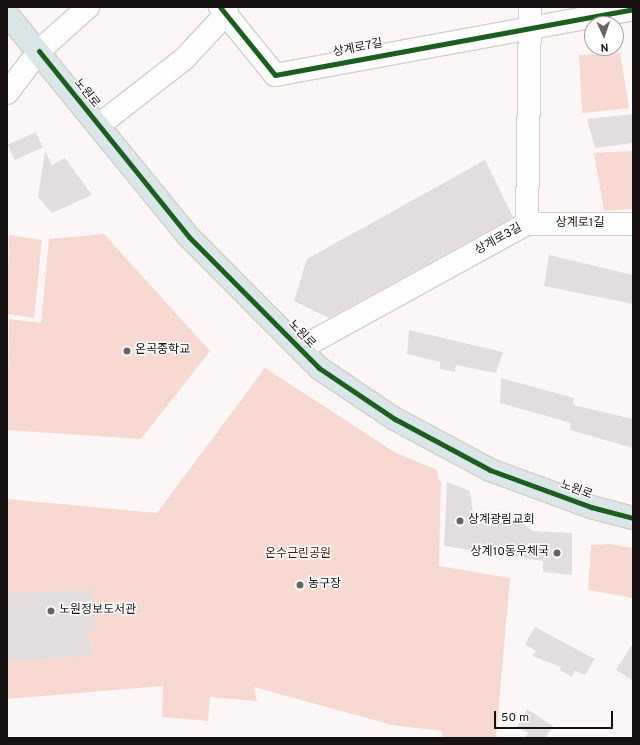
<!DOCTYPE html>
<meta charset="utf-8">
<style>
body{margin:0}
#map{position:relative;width:640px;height:745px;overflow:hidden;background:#fcf7f6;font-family:Overpass,"Noto Sans KR",sans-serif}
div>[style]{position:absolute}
.green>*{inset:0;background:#f7d9d1}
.building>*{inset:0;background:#e3dedd;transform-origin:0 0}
.roads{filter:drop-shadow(1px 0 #d3cecd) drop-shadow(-1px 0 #d3cecd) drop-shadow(0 1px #d3cecd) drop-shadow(0 -1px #d3cecd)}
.minor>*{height:22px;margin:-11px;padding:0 11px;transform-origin:11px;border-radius:11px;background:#fffefe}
.major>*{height:22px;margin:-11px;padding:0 11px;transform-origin:11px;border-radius:11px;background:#dae6e8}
.cycleway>*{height:5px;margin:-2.5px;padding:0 2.5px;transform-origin:2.5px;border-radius:2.5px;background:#1b5e20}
.dots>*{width:11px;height:11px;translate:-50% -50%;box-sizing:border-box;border:2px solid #fff;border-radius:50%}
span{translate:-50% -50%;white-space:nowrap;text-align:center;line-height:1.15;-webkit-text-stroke:3px #fff;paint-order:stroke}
.street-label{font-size:12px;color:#181312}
.poi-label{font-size:12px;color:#181312}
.left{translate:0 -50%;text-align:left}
.right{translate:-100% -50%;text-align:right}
.park-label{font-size:12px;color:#4c1605}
.frame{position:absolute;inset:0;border:8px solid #181312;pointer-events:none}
.north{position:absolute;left:584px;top:16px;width:40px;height:40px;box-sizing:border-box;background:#fff;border:1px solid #a3a1a0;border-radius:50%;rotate:177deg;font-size:11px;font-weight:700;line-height:16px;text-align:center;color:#181312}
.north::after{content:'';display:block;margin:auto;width:14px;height:18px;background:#686362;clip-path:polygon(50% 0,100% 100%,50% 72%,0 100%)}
.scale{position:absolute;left:494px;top:711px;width:119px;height:18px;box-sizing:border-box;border:2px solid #181312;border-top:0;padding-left:5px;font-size:12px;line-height:14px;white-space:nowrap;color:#181312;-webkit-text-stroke:3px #fff;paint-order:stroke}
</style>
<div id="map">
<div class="green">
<i style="clip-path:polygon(620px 53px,629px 108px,582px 113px,579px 55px)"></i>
<i style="clip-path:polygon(633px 151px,633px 209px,604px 211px,594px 153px)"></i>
<i style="clip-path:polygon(104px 234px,210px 351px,141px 439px,7px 430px,9px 319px,41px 323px,49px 239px)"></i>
<i style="clip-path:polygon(9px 235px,42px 240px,34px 318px,7px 314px)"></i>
<i style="clip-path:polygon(265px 368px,396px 453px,437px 470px,438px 479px,441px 481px,439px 566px,510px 578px,496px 738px,442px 738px,442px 731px,392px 725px,254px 687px,257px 701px,210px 697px,208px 721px,162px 717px,163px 686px,7px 699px,7px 499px,157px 513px)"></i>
<i style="clip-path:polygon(610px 544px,633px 548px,633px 598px,588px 590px,591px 545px)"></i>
</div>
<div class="building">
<i style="clip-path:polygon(633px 114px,633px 143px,595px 148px,587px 119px)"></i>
<i style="left:36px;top:132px;width:17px;height:31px;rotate:66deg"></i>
<i style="clip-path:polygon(45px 151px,52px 165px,65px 158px,92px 195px,52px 213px,38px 197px)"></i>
<i style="clip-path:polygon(485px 160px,513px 217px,329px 318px,294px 301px,307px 259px)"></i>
<i style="clip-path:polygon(549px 255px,633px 275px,633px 304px,544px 286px)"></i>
<i style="clip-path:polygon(409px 330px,503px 352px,496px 373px,456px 365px,455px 372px,440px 369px,440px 362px,407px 354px)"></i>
<i style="clip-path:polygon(501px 378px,574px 398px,573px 405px,633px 419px,633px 448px,570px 430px,571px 423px,500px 403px)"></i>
<i style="clip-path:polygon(447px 482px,470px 491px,475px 524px,518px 520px,533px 531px,572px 533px,572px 575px,543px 572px,543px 561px,444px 546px)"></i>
<i style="clip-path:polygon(92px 590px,96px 630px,87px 630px,91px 656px,7px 661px,7px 593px)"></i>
<i style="clip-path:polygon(535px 627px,595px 659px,585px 675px,575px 671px,572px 677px,560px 670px,561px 667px,532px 656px,536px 651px,525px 644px)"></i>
<i style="clip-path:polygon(633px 643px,633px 681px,616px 670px)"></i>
<i style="clip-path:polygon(527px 709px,553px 726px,545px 738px,524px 738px,528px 733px,517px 727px)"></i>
</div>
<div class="roads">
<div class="minor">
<i style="left:220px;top:7px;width:87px;rotate:51deg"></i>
<i style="left:275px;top:75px;width:364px;rotate:-10.4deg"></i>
<i style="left:7px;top:93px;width:53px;rotate:-52.7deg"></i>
<i style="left:39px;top:51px;width:66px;rotate:-41.9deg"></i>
<i style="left:99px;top:125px;width:108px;rotate:-37.8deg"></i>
<i style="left:184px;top:59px;width:62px;rotate:-47deg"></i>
<i style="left:226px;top:14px;width:7px;rotate:-82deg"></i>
<i style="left:527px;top:224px;width:217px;rotate:-89.2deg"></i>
<i style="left:301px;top:348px;width:258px;rotate:-28.8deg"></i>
<i style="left:527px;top:224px;width:106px"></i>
</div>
<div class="major">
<i style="left:7px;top:14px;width:288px;rotate:50.8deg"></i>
<i style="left:189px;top:237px;width:185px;rotate:45.2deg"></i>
<i style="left:319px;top:368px;width:92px;rotate:33.9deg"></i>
<i style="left:395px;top:419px;width:108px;rotate:28.2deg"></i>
<i style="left:490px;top:470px;width:108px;rotate:20.1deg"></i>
<i style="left:591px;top:507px;width:43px;rotate:14.7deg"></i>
</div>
</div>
<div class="cycleway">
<i style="left:220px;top:7px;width:87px;rotate:51deg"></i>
<i style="left:275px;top:75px;width:364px;rotate:-10.4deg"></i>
<i style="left:39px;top:51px;width:239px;rotate:51.1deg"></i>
<i style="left:189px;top:237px;width:185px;rotate:45.2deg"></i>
<i style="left:319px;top:368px;width:92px;rotate:33.9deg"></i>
<i style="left:395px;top:419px;width:108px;rotate:28.2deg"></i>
<i style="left:490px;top:470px;width:108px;rotate:20.1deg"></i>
<i style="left:591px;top:507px;width:43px;rotate:14.7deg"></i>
</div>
<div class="dots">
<i style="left:127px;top:351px;background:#686362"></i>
<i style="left:460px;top:521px;background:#686362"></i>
<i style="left:557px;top:553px;background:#686362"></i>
<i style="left:300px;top:585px;background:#686362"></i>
<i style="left:51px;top:611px;background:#686362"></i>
</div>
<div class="street-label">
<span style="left:358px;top:49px;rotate:-11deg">상계로7길</span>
<span style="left:86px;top:94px;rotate:51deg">노원로</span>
<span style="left:580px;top:224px">상계로1길</span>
<span style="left:499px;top:240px;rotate:-29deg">상계로3길</span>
<span style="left:301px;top:335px;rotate:46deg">노원로</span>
<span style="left:576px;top:491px;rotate:20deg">노원로</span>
</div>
<div class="poi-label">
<span class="left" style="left:135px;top:351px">온곡중학교</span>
<span class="left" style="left:468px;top:521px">상계광림교회</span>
<span class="right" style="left:549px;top:553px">상계10동우체국</span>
<span class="left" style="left:308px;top:585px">농구장</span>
<span class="left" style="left:59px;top:611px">노원정보도서관</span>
</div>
<div class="park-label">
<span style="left:298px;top:555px">온수근린공원</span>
</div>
<div class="frame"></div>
<div class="north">N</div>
<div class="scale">50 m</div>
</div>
